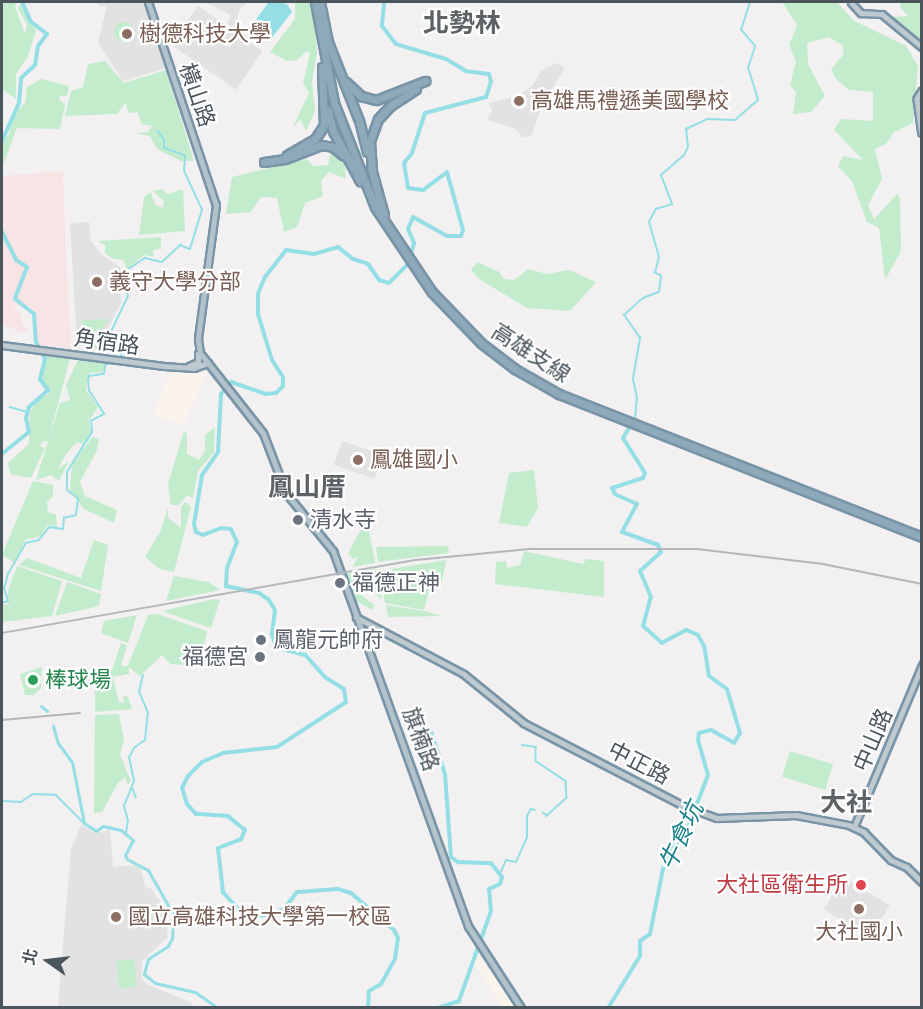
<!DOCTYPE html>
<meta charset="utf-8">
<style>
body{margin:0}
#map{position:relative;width:923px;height:1009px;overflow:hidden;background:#f2f0f1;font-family:"Space Grotesk","Noto Sans TC",sans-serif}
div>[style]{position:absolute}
.commercial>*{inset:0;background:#fbf4ec}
.education>*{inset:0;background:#e3e2e2;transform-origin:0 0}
.medical>*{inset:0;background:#f9e4e5}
.green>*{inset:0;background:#c3eccd;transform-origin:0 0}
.round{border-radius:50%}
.water>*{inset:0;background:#94dfe5}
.stream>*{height:1.5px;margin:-0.75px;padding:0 0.75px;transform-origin:0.75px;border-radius:0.75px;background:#94dfe5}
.canal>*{height:3px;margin:-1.5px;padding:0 1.5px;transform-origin:1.5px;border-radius:1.5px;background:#94dfe5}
.river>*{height:4px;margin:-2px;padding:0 2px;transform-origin:2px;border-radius:2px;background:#94dfe5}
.roads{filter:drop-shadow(2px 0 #7894a6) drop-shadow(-2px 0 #7894a6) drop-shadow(0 2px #7894a6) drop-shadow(0 -2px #7894a6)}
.secondary>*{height:4.5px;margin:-2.25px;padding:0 2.25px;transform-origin:2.25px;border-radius:2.25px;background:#bec9d0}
.primary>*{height:5px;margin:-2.5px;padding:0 2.5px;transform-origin:2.5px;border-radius:2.5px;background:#b3c3cc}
.highway>*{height:7px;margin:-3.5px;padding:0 3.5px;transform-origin:3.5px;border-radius:3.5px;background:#8da9ba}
.rail>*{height:1.5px;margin:-0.75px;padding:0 0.75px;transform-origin:0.75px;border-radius:0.75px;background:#b3b7ba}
.dots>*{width:16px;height:16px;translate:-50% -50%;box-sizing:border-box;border:3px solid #fff;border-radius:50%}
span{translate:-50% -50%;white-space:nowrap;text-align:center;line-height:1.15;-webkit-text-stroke:4.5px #fff;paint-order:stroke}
.education-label{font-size:22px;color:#785e54}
.left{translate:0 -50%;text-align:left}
.street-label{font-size:22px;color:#4a565c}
.worship-label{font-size:22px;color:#5b616d}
.right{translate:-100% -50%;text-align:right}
.leisure-label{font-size:22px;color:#27864d}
.health-label{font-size:22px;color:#be3a42}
.water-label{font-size:24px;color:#18828b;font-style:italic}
.quarter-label{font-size:26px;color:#5d6265;font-weight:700}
.frame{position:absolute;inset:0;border:3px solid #4a565c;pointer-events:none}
.north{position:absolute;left:18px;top:931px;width:60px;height:60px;-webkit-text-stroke:4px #fff;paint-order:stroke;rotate:284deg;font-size:16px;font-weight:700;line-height:24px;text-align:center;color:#4a565c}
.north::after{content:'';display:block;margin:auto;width:21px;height:27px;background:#4a565c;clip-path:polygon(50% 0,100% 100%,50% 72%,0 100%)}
</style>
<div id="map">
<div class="commercial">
<i style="clip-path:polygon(171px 369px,207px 372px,183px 425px,154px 415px)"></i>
<i style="clip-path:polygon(479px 955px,515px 1007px,503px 1007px,474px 961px)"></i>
</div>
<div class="education">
<i style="clip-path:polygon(96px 2px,143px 2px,166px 68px,123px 81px,98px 43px,107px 5px,101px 7px)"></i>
<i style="clip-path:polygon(205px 2px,247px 2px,239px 11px,234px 28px,227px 23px,231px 15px)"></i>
<i style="left:198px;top:6px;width:79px;height:47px;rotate:35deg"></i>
<i style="clip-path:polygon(556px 63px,565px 67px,541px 108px,531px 136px,523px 137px,514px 128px,487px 120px,492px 111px,489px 103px,514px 97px,532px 86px,541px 71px)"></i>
<i style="clip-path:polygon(89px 222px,91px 241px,102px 255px,120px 267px,121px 303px,104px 337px,119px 354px,77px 345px,70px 223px)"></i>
<i style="left:342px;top:441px;width:43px;height:25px;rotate:19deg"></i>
<i style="clip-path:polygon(81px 825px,95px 833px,110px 830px,113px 867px,134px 865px,141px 868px,145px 887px,152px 889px,164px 908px,168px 937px,142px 961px,141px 977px,146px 984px,190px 1002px,195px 1007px,58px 1008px,61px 968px,67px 959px,62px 957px,71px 850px)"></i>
<i style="left:844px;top:877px;width:54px;height:38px;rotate:32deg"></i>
</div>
<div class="medical">
<i style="clip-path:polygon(63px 171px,65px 233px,71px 348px,40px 345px,36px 340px,35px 314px,30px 306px,12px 305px,21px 314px,22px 324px,28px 329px,25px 333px,2px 325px,2px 244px,6px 234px,2px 229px,2px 176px)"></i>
</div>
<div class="green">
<i style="clip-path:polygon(2px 2px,17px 2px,15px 6px,25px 34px,27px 24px,18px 9px,20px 4px,36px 31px,28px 56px,16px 74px,16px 99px,2px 89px)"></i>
<i style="clip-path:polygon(295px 2px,312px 2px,317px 52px,312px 82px,315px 111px,306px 131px,300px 119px,292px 129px,309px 93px,303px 83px,310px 54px,307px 51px,297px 60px,287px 61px,270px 52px,295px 19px)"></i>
<i style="clip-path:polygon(782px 2px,837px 2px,853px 20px,906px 46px,918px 66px,913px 123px,893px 133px,887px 143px,875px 149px,882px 179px,868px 205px,874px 219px,898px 193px,900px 201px,901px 251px,885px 280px,879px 228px,867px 222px,852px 181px,838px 166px,843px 156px,863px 160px,834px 130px,841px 119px,873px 121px,873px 92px,849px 90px,836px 79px,831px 69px,844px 54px,842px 45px,829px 37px,807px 43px,808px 64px,825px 96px,811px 112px,793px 114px,796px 92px,790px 85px,796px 61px,789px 45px,797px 25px)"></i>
<i style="clip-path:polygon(901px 2px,921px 2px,921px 41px,893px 17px,908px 16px,900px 7px)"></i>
<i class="round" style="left:114px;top:22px;width:20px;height:20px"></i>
<i style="clip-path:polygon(105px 61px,124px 83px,166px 70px,194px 161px,181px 161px,157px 149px,150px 136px,136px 133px,148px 132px,152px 126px,141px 124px,138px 112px,129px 113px,125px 103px,117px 114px,65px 116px,71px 91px,83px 87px,88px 64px)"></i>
<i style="clip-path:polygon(41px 79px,69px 86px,67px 96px,60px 96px,59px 100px,65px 104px,60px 129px,17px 128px,2px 168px,2px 143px,9px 134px,13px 115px,25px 103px,27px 87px)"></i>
<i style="clip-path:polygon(331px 150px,344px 160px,346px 179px,329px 172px,321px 181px,323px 196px,305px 203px,297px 227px,284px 232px,277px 198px,261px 197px,251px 212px,226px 214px,232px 177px,307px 159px,313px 166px,328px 165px)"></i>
<i style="clip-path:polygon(161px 189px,168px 194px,183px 189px,185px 231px,139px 235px,144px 197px,151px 192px,155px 205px,163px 208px,164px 201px,153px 191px)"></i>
<i style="clip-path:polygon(161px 237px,161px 248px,153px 251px,154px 257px,144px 255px,127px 269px,123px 260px,113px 259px,105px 253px,105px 245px,97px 241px)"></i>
<i style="clip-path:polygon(477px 262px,499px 272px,504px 279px,514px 280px,528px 269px,547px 274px,569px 270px,596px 282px,570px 311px,527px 308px,479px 279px,471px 270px)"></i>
<i style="clip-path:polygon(108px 319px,101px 331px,86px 333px,87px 344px,110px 344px,108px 352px,79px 344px,78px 334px,85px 333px,81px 320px)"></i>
<i style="clip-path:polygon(45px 353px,71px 355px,48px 442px,43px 441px,40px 446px,45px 448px,31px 478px,10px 474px,8px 463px,29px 444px,30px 412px,39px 399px,49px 394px,42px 380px)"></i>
<i style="clip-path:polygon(80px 356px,107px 361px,102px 372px,90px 373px,87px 378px,86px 390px,98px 407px,89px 421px,91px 432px,83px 444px,77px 442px,66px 454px,58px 469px,69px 461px,59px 481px,51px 475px,36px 480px,60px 403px,70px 400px,66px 385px)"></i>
<i style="clip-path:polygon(215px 427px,214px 452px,198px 471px,193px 498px,187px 495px,179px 505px,171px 505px,168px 484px,184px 431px,187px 434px,187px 454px,199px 460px,205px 451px,205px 435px)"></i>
<i style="clip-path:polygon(92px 437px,99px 439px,97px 450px,80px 482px,85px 496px,117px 510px,114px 523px,84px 509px,70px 490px,72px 465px)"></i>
<i style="clip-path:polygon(534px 470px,538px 508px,527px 527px,499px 523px,509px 473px)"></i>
<i style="clip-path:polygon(33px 481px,53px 485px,53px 496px,47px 502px,48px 512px,56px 515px,57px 527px,47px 525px,41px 536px,25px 540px,15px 563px,2px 555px)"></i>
<i style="clip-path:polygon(185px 502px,191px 507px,174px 572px,160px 569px,145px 557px,160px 532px,168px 508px,168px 518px,181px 528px,181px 507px)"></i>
<i style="clip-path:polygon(364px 523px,368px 525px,375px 563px,352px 567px,359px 556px,354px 559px,348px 554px)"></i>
<i style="clip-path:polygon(94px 540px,108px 545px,101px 591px,19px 565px,27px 558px,81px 578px)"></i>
<i style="clip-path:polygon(448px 546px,449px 553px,378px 562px,376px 547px)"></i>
<i style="clip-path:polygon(524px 551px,583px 564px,586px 559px,604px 561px,604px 597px,495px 584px,496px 562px,506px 561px,507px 568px,520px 565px)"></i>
<i style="clip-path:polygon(446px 560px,442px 582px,431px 583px,424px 610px,385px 603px,380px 571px)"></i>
<i style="clip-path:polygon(17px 566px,62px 581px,52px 616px,2px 622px,2px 605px,8px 604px,8px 591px)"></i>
<i style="clip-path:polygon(376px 569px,382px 599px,353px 580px,349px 585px,374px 605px,372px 610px,354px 600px,344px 574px)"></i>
<i style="clip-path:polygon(174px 576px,209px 582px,220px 590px,166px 601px)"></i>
<i style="clip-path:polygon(67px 582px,101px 594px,99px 606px,55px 616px)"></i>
<i style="clip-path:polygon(214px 599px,220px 600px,211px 628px,162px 611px)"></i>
<i style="clip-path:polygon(386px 605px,424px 611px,443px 616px,388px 617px)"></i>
<i style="clip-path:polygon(157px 614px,207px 631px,203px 652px,185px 665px,170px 664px,162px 655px,140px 676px,129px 667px,129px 674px,113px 677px,119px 702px,124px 703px,123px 695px,128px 697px,132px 709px,95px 712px,95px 673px,112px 670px,121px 643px,127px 645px,121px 666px,128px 666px,148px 615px)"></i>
<i style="clip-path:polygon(137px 615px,128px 643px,101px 633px,104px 621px)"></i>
<i style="clip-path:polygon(42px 667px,41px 688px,34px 695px,25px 695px,20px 674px)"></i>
<i style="clip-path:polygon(119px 714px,124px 739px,120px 755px,131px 781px,128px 785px,125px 777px,118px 783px,102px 812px,94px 813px,95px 715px)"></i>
<i style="left:790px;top:751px;width:45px;height:27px;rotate:17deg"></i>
<i style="left:134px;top:959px;width:28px;height:18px;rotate:84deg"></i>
</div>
<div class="water">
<i style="clip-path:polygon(277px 2px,287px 4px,292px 12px,270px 40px,252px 25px,268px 3px)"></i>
</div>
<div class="stream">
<i style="left:119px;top:359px;width:6px;rotate:-59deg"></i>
<i style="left:122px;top:354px;width:21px;rotate:-131deg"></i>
<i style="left:108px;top:338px;width:47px;rotate:-64.5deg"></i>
<i style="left:128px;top:296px;width:17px;rotate:-107deg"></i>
<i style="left:123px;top:280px;width:11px;rotate:-68deg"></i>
<i style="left:127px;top:270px;width:22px;rotate:-34deg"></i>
<i style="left:145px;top:258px;width:17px;rotate:13deg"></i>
<i style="left:162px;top:262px;width:25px;rotate:-43deg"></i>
<i style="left:180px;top:245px;width:11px;rotate:22deg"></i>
<i style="left:190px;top:249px;width:41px;rotate:-72.9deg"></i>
<i style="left:202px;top:210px;width:43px;rotate:-114.8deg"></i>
<i style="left:184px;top:171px;width:15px;rotate:-86deg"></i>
<i style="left:185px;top:156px;width:22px;rotate:-159deg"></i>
<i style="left:164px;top:148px;width:8px;rotate:-90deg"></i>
<i style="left:164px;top:140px;width:10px;rotate:-127deg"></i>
<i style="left:10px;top:407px;width:19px;rotate:16deg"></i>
<i style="left:635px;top:419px;width:21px;rotate:-85deg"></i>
<i style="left:637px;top:398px;width:19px;rotate:-102deg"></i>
<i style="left:633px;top:379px;width:42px;rotate:-80.3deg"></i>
<i style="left:640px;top:338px;width:28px;rotate:-125deg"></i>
<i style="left:624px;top:315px;width:25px;rotate:-42deg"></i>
<i style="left:643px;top:298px;width:17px;rotate:-21deg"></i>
<i style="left:659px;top:292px;width:16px;rotate:-83deg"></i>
<i style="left:661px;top:276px;width:7px;rotate:-153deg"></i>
<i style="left:655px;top:273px;width:16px;rotate:-76deg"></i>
<i style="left:659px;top:257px;width:36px;rotate:-106deg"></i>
<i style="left:649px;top:222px;width:15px;rotate:-62deg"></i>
<i style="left:656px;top:209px;width:17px;rotate:-17deg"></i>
<i style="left:672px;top:204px;width:31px;rotate:-111deg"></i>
<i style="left:661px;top:175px;width:30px;rotate:-41deg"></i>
<i style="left:684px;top:155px;width:9px;rotate:-63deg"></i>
<i style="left:688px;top:147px;width:18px;rotate:-96deg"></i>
<i style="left:686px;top:129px;width:23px;rotate:-25deg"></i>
<i style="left:707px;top:119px;width:28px;rotate:2deg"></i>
<i style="left:735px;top:120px;width:30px;rotate:-41deg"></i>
<i style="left:758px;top:100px;width:34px;rotate:-107deg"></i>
<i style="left:748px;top:68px;width:23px;rotate:-72deg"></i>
<i style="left:755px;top:46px;width:21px;rotate:-131deg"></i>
<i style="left:741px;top:30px;width:29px;rotate:-72deg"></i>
<i style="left:2px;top:603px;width:6px;rotate:-18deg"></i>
<i style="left:8px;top:601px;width:13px;rotate:-108deg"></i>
<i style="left:4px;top:589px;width:16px;rotate:-75deg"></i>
<i style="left:8px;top:574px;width:36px;rotate:-60deg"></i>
<i style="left:26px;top:543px;width:13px;rotate:-13deg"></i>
<i style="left:39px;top:540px;width:16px;rotate:-52deg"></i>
<i style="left:49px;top:527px;width:14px;rotate:8deg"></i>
<i style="left:63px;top:529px;width:11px;rotate:-85deg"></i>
<i style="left:64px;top:518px;width:12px;rotate:-14deg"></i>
<i style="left:76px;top:515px;width:16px;rotate:-83deg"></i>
<i style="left:78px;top:499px;width:14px;rotate:-141deg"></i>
<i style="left:67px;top:490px;width:18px;rotate:-90deg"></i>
<i style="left:67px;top:472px;width:47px;rotate:-58deg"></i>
<i style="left:92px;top:432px;width:11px;rotate:-95deg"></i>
<i style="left:91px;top:421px;width:15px;rotate:-28deg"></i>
<i style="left:104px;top:414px;width:27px;rotate:-123deg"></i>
<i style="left:89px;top:391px;width:11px;rotate:-95deg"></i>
<i style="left:88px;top:380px;width:4px;rotate:-76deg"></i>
<i style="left:89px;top:376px;width:15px;rotate:-8deg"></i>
<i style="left:104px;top:374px;width:9px;rotate:-84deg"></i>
<i style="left:105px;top:365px;width:10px;rotate:-17deg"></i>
<i style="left:522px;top:745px;width:14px;rotate:8deg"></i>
<i style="left:536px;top:747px;width:14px;rotate:90deg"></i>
<i style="left:536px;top:761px;width:36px;rotate:34deg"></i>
<i style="left:566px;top:781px;width:17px;rotate:87deg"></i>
<i style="left:567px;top:798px;width:27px;rotate:138deg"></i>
<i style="left:547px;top:816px;width:5px;rotate:-143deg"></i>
<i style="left:133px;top:789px;width:9px;rotate:69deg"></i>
<i style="left:2px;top:801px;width:19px;rotate:3deg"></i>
<i style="left:21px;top:802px;width:14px;rotate:-34deg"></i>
<i style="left:33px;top:794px;width:23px;rotate:2deg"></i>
<i style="left:56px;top:795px;width:40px;rotate:45deg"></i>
<i style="left:126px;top:833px;width:12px;rotate:-81deg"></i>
<i style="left:128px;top:821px;width:16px;rotate:-105deg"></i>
<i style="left:124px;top:806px;width:27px;rotate:-68deg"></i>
<i style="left:134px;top:781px;width:24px;rotate:-102deg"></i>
<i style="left:129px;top:758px;width:11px;rotate:-63deg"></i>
<i style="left:134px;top:748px;width:14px;rotate:-36deg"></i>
<i style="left:145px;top:740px;width:27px;rotate:-84deg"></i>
<i style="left:148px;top:713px;width:23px;rotate:-113deg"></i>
<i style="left:139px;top:692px;width:17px;rotate:-77deg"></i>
<i style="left:501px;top:872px;width:13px;rotate:-67deg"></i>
<i style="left:506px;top:860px;width:10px;rotate:11deg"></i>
<i style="left:516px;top:862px;width:27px;rotate:-66deg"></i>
<i style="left:527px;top:837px;width:21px;rotate:-90deg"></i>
<i style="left:527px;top:816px;width:8px;rotate:-60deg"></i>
<i style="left:531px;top:809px;width:4px;rotate:14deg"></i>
</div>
<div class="canal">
<i style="left:41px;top:706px;width:8px;rotate:40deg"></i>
<i style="left:53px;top:726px;width:18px;rotate:74deg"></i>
<i style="left:58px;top:743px;width:24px;rotate:54deg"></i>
<i style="left:72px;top:762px;width:62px;rotate:78.9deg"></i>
<i style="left:84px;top:823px;width:14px;rotate:34deg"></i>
<i style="left:96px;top:831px;width:9px;rotate:-36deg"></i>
<i style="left:103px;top:826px;width:18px;rotate:13deg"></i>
<i style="left:121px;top:830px;width:16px;rotate:40deg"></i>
<i style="left:133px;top:840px;width:17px;rotate:118deg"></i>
<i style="left:125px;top:855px;width:4px;rotate:63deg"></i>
<i style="left:127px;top:859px;width:24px;rotate:28deg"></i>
<i style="left:148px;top:870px;width:51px;rotate:60.4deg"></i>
<i style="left:173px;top:914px;width:24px;rotate:92deg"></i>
<i style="left:172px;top:938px;width:9px;rotate:117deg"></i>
<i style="left:168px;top:946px;width:24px;rotate:147deg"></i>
<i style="left:148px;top:959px;width:16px;rotate:105deg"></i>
<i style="left:144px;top:974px;width:14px;rotate:39deg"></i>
<i style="left:155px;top:983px;width:41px;rotate:12.7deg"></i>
<i style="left:195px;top:992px;width:28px;rotate:35deg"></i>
</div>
<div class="river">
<i style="left:2px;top:141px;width:42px;rotate:-65.9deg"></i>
<i style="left:19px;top:103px;width:25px;rotate:-85deg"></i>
<i style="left:21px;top:78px;width:19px;rotate:-43deg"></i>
<i style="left:35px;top:65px;width:19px;rotate:-81deg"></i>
<i style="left:38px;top:46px;width:15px;rotate:-53deg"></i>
<i style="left:47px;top:34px;width:20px;rotate:-143deg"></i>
<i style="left:31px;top:22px;width:22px;rotate:-114deg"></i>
<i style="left:2px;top:232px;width:31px;rotate:63deg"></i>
<i style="left:16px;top:260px;width:13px;rotate:32deg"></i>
<i style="left:27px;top:267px;width:34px;rotate:111deg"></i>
<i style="left:15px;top:299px;width:24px;rotate:38deg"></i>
<i style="left:34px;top:314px;width:28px;rotate:86deg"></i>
<i style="left:36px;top:342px;width:19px;rotate:62deg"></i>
<i style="left:45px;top:359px;width:21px;rotate:104deg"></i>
<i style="left:40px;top:379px;width:14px;rotate:54deg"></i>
<i style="left:48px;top:390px;width:25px;rotate:138deg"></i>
<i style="left:29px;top:407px;width:11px;rotate:105deg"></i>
<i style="left:26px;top:418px;width:14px;rotate:78deg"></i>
<i style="left:29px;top:432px;width:35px;rotate:141deg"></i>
<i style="left:430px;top:729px;width:47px;rotate:71.6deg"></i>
<i style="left:445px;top:774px;width:83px;rotate:85.9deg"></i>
<i style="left:451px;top:857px;width:9px;rotate:36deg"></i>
<i style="left:458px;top:862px;width:33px;rotate:2deg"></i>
<i style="left:491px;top:863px;width:18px;rotate:52deg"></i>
<i style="left:502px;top:877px;width:7px;rotate:106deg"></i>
<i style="left:500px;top:884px;width:12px;rotate:156deg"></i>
<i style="left:489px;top:889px;width:22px;rotate:85deg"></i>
<i style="left:491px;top:911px;width:96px;rotate:109.6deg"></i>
<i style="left:459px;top:1001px;width:23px;rotate:162deg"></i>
<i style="left:368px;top:1008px;width:17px;rotate:-87deg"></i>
<i style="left:369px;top:991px;width:14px;rotate:-30deg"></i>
<i style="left:381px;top:984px;width:29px;rotate:-61deg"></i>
<i style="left:395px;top:959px;width:21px;rotate:-82deg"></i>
<i style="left:398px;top:938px;width:9px;rotate:-117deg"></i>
<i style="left:394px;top:930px;width:57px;rotate:-139.3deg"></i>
<i style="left:351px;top:893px;width:14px;rotate:-163deg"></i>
<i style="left:338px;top:889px;width:41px;rotate:175.8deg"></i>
<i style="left:297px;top:892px;width:20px;rotate:127deg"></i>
<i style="left:285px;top:908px;width:15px;rotate:152deg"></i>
<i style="left:272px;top:915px;width:27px;rotate:178deg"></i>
<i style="left:245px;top:916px;width:33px;rotate:-133deg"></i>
<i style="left:223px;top:892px;width:44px;rotate:-96.5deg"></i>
<i style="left:218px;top:848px;width:25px;rotate:-21deg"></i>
<i style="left:241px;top:839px;width:10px;rotate:-66deg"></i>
<i style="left:245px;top:830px;width:22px;rotate:-141deg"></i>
<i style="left:228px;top:816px;width:32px;rotate:-176deg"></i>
<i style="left:196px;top:814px;width:13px;rotate:-132deg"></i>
<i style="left:187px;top:804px;width:17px;rotate:-107deg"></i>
<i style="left:182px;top:788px;width:13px;rotate:-63deg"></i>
<i style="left:188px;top:776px;width:20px;rotate:-45deg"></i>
<i style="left:202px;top:762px;width:23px;rotate:-23deg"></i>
<i style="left:223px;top:753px;width:54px;rotate:-6.3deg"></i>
<i style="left:277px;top:747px;width:82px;rotate:-33.1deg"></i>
<i style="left:346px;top:702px;width:13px;rotate:-99deg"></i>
<i style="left:344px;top:689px;width:22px;rotate:-148deg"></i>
<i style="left:325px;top:677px;width:30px;rotate:-132deg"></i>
<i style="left:305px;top:655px;width:30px;rotate:-165deg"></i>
<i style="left:276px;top:647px;width:14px;rotate:-107deg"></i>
<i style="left:272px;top:634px;width:24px;rotate:-83deg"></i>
<i style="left:275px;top:610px;width:12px;rotate:-121deg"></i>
<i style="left:269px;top:600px;width:12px;rotate:-145deg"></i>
<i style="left:259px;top:593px;width:34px;rotate:-168deg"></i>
<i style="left:226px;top:586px;width:18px;rotate:-87deg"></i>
<i style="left:227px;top:568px;width:28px;rotate:-69deg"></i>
<i style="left:237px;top:542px;width:14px;rotate:-115deg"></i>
<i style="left:231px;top:529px;width:10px;rotate:-174deg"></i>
<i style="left:221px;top:528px;width:19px;rotate:159deg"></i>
<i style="left:203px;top:535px;width:8px;rotate:-157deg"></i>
<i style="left:196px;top:532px;width:8px;rotate:-104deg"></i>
<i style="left:194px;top:524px;width:50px;rotate:-80.7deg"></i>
<i style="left:202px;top:475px;width:28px;rotate:-55deg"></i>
<i style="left:218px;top:452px;width:58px;rotate:-87deg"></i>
<i style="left:221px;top:394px;width:16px;rotate:-50deg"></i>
<i style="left:231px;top:382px;width:36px;rotate:19deg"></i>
<i style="left:265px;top:394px;width:11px;rotate:-5deg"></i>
<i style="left:276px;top:393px;width:10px;rotate:-45deg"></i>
<i style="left:283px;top:386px;width:9px;rotate:-90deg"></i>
<i style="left:283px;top:377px;width:20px;rotate:-123deg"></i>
<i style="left:272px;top:360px;width:48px;rotate:-106.9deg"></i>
<i style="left:258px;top:314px;width:20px;rotate:-90deg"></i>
<i style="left:258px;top:294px;width:18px;rotate:-68deg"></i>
<i style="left:265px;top:277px;width:34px;rotate:-52deg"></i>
<i style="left:286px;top:250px;width:28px;rotate:8deg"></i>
<i style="left:314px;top:254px;width:25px;rotate:-16deg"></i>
<i style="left:338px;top:247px;width:19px;rotate:39deg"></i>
<i style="left:353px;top:259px;width:16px;rotate:18deg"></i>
<i style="left:368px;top:264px;width:19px;rotate:55deg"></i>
<i style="left:379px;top:280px;width:10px;rotate:17deg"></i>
<i style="left:389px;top:283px;width:27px;rotate:-45deg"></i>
<i style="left:408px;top:264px;width:22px;rotate:-74deg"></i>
<i style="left:414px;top:243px;width:15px;rotate:-113deg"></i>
<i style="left:408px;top:229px;width:13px;rotate:-67deg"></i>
<i style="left:413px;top:217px;width:39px;rotate:29deg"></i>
<i style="left:447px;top:236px;width:14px"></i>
<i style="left:461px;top:236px;width:6px;rotate:-72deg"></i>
<i style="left:463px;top:230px;width:60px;rotate:-105.4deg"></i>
<i style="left:447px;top:172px;width:30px;rotate:143deg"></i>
<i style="left:423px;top:190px;width:15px;rotate:-172deg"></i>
<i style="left:408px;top:188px;width:25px;rotate:-99deg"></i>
<i style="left:404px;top:163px;width:13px;rotate:-51deg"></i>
<i style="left:412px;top:153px;width:42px;rotate:-72deg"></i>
<i style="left:425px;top:113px;width:63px;rotate:-14.7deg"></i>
<i style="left:486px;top:97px;width:16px;rotate:-72deg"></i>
<i style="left:491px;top:82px;width:8px;rotate:-104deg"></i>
<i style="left:489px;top:74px;width:23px;rotate:-173deg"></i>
<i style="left:466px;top:71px;width:23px;rotate:-149deg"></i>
<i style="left:446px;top:59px;width:52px;rotate:-163.3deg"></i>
<i style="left:396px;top:44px;width:23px;rotate:-128deg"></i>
<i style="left:382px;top:26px;width:24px;rotate:-85deg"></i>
<i style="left:608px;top:1008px;width:61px;rotate:-58.4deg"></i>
<i style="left:640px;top:956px;width:15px;rotate:-90deg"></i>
<i style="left:640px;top:941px;width:12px;rotate:-35deg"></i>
<i style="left:650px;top:934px;width:66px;rotate:-78.7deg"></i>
<i style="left:663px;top:869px;width:22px;rotate:-68deg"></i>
<i style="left:671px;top:849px;width:20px;rotate:-45deg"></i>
<i style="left:685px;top:835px;width:64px;rotate:-69deg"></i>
<i style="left:708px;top:775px;width:35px;rotate:-106deg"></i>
<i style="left:698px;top:741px;width:8px;rotate:-83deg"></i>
<i style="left:699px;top:733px;width:12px;rotate:-14deg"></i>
<i style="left:711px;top:730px;width:26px;rotate:29deg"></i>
<i style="left:734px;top:743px;width:12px;rotate:-59deg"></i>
<i style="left:740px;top:733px;width:46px;rotate:-106.5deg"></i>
<i style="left:727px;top:689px;width:22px;rotate:-144deg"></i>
<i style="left:709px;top:676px;width:30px;rotate:-99deg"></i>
<i style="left:704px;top:646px;width:13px;rotate:-119deg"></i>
<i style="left:698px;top:635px;width:13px;rotate:-157deg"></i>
<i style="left:686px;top:630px;width:27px;rotate:152deg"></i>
<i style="left:662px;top:643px;width:25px;rotate:-138deg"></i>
<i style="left:643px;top:626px;width:30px;rotate:-75deg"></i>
<i style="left:651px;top:597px;width:28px;rotate:-113deg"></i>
<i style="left:640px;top:571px;width:28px;rotate:-42deg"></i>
<i style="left:661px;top:552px;width:8px;rotate:-113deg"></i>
<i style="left:658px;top:545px;width:38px;rotate:-160deg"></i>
<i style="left:622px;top:532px;width:32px;rotate:-62deg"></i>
<i style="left:637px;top:504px;width:24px;rotate:-156deg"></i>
<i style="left:615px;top:494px;width:7px;rotate:-117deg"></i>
<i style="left:612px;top:488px;width:33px;rotate:-18deg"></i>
<i style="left:643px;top:478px;width:5px;rotate:-68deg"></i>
<i style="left:645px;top:473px;width:41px;rotate:-122.2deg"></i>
<i style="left:623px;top:438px;width:12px;rotate:-59deg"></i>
</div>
<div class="roads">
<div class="secondary">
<i style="left:851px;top:2px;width:15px;rotate:48deg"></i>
<i style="left:861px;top:13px;width:21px;rotate:3deg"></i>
<i style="left:882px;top:14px;width:52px;rotate:39.5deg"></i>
<i style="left:922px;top:91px;width:9px;rotate:122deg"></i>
<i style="left:917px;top:99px;width:34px;rotate:82deg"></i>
<i style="left:2px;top:345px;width:163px;rotate:7.4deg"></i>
<i style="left:164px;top:366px;width:30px;rotate:4deg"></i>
<i style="left:194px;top:368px;width:15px;rotate:-20deg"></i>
<i style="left:189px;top:366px;width:10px;rotate:-24deg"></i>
<i style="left:198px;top:362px;width:8px;rotate:-90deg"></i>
<i style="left:356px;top:617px;width:122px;rotate:27.8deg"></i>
<i style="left:464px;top:674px;width:77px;rotate:39.2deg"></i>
<i style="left:524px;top:723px;width:180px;rotate:27.4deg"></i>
<i style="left:684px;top:806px;width:35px;rotate:20deg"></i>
<i style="left:717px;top:818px;width:79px;rotate:-2.2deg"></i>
<i style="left:796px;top:815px;width:54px;rotate:10.7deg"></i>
<i style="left:849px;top:825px;width:17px;rotate:25deg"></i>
<i style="left:864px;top:832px;width:39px;rotate:46deg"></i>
<i style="left:891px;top:860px;width:17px;rotate:24deg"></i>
<i style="left:907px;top:867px;width:21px;rotate:45deg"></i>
<i style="left:854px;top:827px;width:176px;rotate:-67.2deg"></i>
</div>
<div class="primary">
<i style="left:148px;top:2px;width:214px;rotate:71.5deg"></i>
<i style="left:216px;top:205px;width:135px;rotate:97.7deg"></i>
<i style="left:198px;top:339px;width:14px;rotate:82deg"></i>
<i style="left:200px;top:353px;width:102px;rotate:51.8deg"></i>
<i style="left:263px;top:433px;width:64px;rotate:69deg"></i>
<i style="left:286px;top:493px;width:75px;rotate:51deg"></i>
<i style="left:333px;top:551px;width:399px;rotate:70.2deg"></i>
<i style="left:468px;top:926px;width:98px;rotate:57.1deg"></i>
</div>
<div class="highway">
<i style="left:315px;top:2px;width:103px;rotate:79.3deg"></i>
<i style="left:334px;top:103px;width:112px;rotate:68.5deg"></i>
<i style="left:375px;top:207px;width:102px;rotate:56.2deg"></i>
<i style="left:432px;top:292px;width:71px;rotate:46.1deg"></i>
<i style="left:481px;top:343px;width:43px;rotate:37.4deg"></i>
<i style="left:515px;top:369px;width:51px;rotate:29.6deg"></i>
<i style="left:559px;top:394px;width:390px;rotate:21.5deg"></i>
<i style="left:320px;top:2px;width:41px;rotate:78.7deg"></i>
<i style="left:328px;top:42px;width:82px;rotate:68.5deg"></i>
<i style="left:346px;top:82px;width:21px;rotate:43deg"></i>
<i style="left:361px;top:96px;width:16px;rotate:15deg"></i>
<i style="left:376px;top:100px;width:53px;rotate:-21.2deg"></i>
<i style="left:328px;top:110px;width:22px;rotate:77deg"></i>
<i style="left:359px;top:120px;width:33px;rotate:76deg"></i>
<i style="left:334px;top:133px;width:55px;rotate:61.6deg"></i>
<i style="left:287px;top:155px;width:32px;rotate:-30deg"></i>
<i style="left:315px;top:139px;width:17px;rotate:-57deg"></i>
<i style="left:324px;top:125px;width:58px;rotate:-92deg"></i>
<i style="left:264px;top:162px;width:21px;rotate:-8deg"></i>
<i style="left:285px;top:159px;width:39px;rotate:-21deg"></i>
<i style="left:321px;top:145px;width:12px;rotate:9deg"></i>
<i style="left:333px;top:147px;width:13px;rotate:39deg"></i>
<i style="left:371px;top:168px;width:49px;rotate:74.5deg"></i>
<i style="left:372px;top:170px;width:29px;rotate:-94deg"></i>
<i style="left:370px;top:141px;width:23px;rotate:-70deg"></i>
<i style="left:378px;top:119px;width:18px;rotate:-47deg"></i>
<i style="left:390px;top:106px;width:31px;rotate:-33deg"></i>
</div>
</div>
<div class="rail">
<i style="left:2px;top:633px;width:420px;rotate:-10deg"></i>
<i style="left:416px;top:560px;width:116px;rotate:-5.5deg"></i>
<i style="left:531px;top:549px;width:166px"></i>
<i style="left:697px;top:549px;width:127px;rotate:6.8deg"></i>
<i style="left:823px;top:564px;width:101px;rotate:11.4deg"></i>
<i style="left:2px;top:720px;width:78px;rotate:-5.1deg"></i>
</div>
<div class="dots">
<i style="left:127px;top:34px;background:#8d6e63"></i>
<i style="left:519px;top:101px;background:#8d6e63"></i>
<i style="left:97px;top:282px;background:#8d6e63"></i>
<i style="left:358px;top:460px;background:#8d6e63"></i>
<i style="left:298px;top:520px;background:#6b7280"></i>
<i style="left:340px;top:583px;background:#6b7280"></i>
<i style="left:261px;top:640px;background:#6b7280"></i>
<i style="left:260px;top:657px;background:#6b7280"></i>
<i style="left:33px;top:680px;background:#2e9e5b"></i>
<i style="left:861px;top:885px;background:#e0444e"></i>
<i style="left:859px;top:909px;background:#8d6e63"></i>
<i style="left:116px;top:917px;background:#8d6e63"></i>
</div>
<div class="education-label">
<span class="left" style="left:139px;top:34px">樹德科技大學</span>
<span class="left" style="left:531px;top:101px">高雄馬禮遜美國學校</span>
<span class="left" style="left:109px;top:282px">義守大學分部</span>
<span class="left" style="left:370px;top:460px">鳳雄國小</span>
<span class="left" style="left:128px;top:917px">國立高雄科技大學第一校區</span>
<span style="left:859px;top:932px">大社國小</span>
</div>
<div class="street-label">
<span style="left:197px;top:95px;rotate:71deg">橫山路</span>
<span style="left:107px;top:342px;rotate:8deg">角宿路</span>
<span style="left:531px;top:353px;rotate:33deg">高雄支線</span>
<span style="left:421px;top:739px;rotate:70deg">旗楠路</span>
<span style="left:873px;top:740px;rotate:-67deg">中山路</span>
<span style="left:639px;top:763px;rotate:27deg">中正路</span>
</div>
<div class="worship-label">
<span class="left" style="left:310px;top:520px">清水寺</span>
<span class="left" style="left:352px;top:583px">福德正神</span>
<span class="left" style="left:273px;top:640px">鳳龍元帥府</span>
<span class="right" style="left:248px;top:657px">福德宮</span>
</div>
<div class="leisure-label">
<span class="left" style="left:45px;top:680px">棒球場</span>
</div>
<div class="health-label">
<span class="right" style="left:848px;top:885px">大社區衛生所</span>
</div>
<div class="water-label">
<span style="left:681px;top:836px;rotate:-65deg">牛食坑</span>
</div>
<div class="quarter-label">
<span style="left:462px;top:24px">北勢林</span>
<span style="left:307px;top:488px">鳳山厝</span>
<span style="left:846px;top:803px">大社</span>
</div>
<div class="frame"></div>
<div class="north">北</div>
</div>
